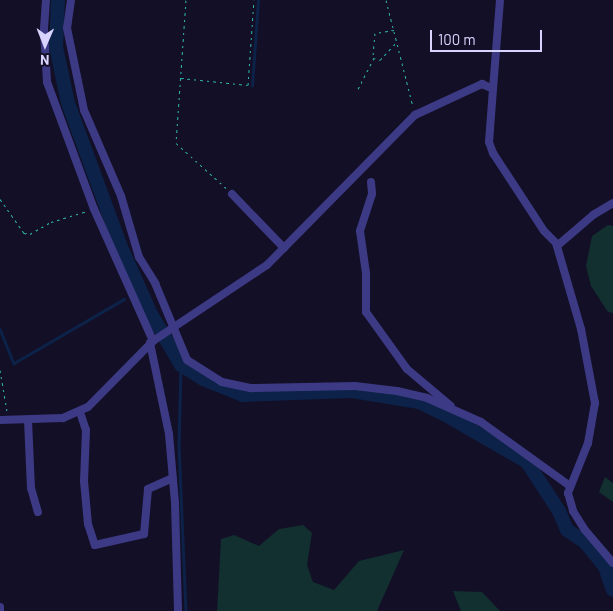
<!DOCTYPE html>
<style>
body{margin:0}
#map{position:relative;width:613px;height:611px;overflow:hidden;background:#130f26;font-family:Barlow,sans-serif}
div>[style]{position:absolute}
.green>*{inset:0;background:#12302f}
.stream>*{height:2.5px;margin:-1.25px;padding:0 1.25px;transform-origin:1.25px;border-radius:1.25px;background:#0c2248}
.river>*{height:14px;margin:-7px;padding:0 7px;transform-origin:7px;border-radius:7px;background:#0c2248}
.path>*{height:1px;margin-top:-0.5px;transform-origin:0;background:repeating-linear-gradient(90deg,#2fb8b0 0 2.5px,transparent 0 6.5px)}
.minor>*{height:8px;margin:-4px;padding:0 4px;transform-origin:4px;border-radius:4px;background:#3d3a85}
span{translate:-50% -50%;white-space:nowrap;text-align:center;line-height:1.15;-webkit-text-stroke:4px #130f26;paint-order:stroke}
.north{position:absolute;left:20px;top:20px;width:50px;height:50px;-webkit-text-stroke:4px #130f26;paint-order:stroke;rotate:181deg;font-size:14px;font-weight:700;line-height:20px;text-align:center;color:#d9d4ff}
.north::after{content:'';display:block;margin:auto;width:18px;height:22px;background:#d9d4ff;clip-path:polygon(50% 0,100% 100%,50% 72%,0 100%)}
.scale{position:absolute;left:430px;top:30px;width:112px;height:22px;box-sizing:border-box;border:2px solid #d9d4ff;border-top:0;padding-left:6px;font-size:15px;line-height:18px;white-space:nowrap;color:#d9d4ff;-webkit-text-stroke:4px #130f26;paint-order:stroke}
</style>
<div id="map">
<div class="green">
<i style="clip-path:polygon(608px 225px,613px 226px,613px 313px,608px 312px,591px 286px,586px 266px,592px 236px)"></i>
<i style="clip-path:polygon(605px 477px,613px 483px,613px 502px,599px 492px)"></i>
<i style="clip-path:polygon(303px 525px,312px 533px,307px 565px,313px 582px,334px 590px,359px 561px,404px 550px,377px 611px,217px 611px,221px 539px,234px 535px,259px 546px,279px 529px)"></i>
<i style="clip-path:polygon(453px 591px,482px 592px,500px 611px,461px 611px)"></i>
</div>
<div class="stream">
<i style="left:252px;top:86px;width:86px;rotate:-86deg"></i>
<i style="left:0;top:329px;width:37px;rotate:68deg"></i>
<i style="left:14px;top:363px;width:127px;rotate:-30.2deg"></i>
<i style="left:181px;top:365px;width:80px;rotate:91.4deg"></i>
<i style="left:179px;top:445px;width:166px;rotate:87.6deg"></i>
</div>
<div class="river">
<i style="left:58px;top:0;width:47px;rotate:92.4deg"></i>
<i style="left:56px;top:47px;width:57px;rotate:77.9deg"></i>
<i style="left:68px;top:103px;width:153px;rotate:69.8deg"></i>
<i style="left:121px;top:247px;width:73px;rotate:65.9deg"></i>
<i style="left:151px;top:314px;width:59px;rotate:59.5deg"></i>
<i style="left:181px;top:365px;width:26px;rotate:32deg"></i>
<i style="left:203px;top:379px;width:43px;rotate:21.8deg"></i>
<i style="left:243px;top:395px;width:109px;rotate:-2.1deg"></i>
<i style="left:352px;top:391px;width:68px;rotate:9.3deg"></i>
<i style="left:419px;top:402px;width:28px;rotate:26deg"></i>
<i style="left:444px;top:414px;width:96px;rotate:30deg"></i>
<i style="left:527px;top:462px;width:59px;rotate:56.9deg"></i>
<i style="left:559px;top:511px;width:21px;rotate:67deg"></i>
<i style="left:567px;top:530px;width:22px;rotate:34deg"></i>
<i style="left:585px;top:542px;width:32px;rotate:51deg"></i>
<i style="left:605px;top:567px;width:24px;rotate:71deg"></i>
</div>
<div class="path">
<i style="left:186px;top:0;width:143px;rotate:94deg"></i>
<i style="left:176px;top:143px;width:69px;rotate:42deg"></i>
<i style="left:386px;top:0;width:110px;rotate:75.8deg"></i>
<i style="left:394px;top:30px;width:19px;rotate:171deg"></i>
<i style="left:375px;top:33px;width:25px;rotate:95deg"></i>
<i style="left:373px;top:58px;width:7px;rotate:16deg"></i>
<i style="left:380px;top:60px;width:23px;rotate:-47deg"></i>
<i style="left:181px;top:78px;width:67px;rotate:6deg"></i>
<i style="left:248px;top:85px;width:85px;rotate:-86deg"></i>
<i style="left:358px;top:89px;width:34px;rotate:-63deg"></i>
<i style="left:0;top:199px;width:42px;rotate:54.8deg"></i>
<i style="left:24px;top:233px;width:6px;rotate:9deg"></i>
<i style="left:30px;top:234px;width:24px;rotate:-30deg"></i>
<i style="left:51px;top:222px;width:37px;rotate:-17deg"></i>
<i style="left:0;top:370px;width:42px;rotate:80.3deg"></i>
</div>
<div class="minor">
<i style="left:46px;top:0;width:30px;rotate:94deg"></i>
<i style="left:44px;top:30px;width:52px;rotate:86.7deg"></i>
<i style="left:47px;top:82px;width:135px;rotate:69.7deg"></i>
<i style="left:94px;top:209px;width:145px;rotate:65.9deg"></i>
<i style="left:71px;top:0;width:28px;rotate:98deg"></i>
<i style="left:67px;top:28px;width:84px;rotate:78.3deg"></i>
<i style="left:84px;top:110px;width:94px;rotate:66.7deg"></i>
<i style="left:121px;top:196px;width:64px;rotate:73.6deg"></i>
<i style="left:139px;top:257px;width:31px;rotate:58deg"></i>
<i style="left:155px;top:283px;width:83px;rotate:67.4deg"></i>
<i style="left:187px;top:360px;width:41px;rotate:32.2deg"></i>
<i style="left:222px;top:382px;width:30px;rotate:12deg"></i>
<i style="left:251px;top:388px;width:104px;rotate:-1.1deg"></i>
<i style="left:355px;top:386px;width:42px;rotate:6.8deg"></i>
<i style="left:397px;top:391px;width:31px;rotate:13deg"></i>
<i style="left:427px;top:398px;width:59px;rotate:24deg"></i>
<i style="left:481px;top:422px;width:110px;rotate:35.7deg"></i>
<i style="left:493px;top:89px;width:53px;rotate:94.3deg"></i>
<i style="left:489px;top:142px;width:12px;rotate:70deg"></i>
<i style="left:493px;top:153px;width:93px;rotate:56.8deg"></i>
<i style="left:544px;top:231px;width:17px;rotate:45deg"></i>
<i style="left:556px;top:243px;width:90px;rotate:73.8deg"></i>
<i style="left:581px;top:329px;width:75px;rotate:79.3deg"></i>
<i style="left:595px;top:403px;width:41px;rotate:99.9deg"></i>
<i style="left:588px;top:443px;width:54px;rotate:111.8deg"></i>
<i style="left:568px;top:493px;width:19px;rotate:74deg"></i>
<i style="left:573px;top:511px;width:22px;rotate:58deg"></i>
<i style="left:585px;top:530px;width:43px;rotate:49.7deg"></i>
<i style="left:371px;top:182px;width:12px;rotate:85deg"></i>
<i style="left:372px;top:194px;width:39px;rotate:108deg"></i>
<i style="left:360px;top:231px;width:42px;rotate:81.9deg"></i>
<i style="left:366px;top:273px;width:39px;rotate:90deg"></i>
<i style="left:366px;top:312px;width:70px;rotate:54.3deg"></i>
<i style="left:407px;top:369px;width:57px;rotate:40.1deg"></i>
<i style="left:232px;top:194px;width:75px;rotate:46.1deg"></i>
<i style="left:557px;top:246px;width:48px;rotate:-40.7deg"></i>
<i style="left:593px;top:215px;width:23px;rotate:-31deg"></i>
<i style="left:150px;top:343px;width:93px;rotate:78.2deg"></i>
<i style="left:169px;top:434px;width:69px;rotate:85deg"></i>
<i style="left:175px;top:503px;width:108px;rotate:88.4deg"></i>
<i style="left:80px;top:412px;width:19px;rotate:72deg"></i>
<i style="left:86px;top:430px;width:51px;rotate:92.2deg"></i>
<i style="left:84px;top:481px;width:43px;rotate:84.7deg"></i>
<i style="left:88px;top:524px;width:22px;rotate:72deg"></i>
<i style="left:95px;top:545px;width:50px;rotate:-12.7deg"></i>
<i style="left:144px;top:534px;width:45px;rotate:-84.9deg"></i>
<i style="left:148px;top:489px;width:27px;rotate:-24deg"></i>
<i style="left:0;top:420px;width:63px;rotate:-1.8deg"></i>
<i style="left:63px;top:418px;width:27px;rotate:-24deg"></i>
<i style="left:88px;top:407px;width:93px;rotate:-45.4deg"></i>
<i style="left:153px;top:341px;width:137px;rotate:-33.7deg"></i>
<i style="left:267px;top:265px;width:211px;rotate:-45.4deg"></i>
<i style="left:415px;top:115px;width:74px;rotate:-24.8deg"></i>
<i style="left:482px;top:84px;width:12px;rotate:24deg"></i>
<i style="left:493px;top:89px;width:89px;rotate:-85.5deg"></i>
<i style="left:28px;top:420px;width:68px;rotate:87.5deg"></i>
<i style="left:31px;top:488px;width:25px;rotate:74deg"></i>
<i style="left:0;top:607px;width:4px;rotate:90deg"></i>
</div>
<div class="north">N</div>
<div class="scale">100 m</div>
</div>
